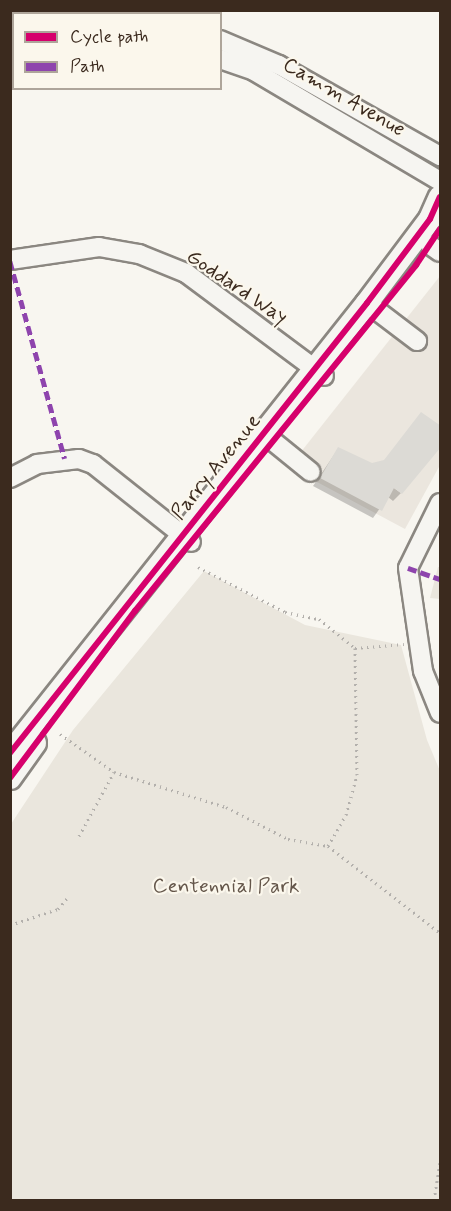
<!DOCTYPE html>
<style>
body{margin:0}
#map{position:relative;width:451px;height:1211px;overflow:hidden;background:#f8f6f0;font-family:Mynerve,sans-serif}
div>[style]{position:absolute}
.built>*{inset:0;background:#ebe6de}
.green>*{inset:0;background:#eae6dd}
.shadow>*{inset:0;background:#0003}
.building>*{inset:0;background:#dcdad5}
.path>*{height:3px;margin-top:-1.5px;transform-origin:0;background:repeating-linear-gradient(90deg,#b3b0ac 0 1.5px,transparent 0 6px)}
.roads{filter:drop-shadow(2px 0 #8b8781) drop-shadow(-2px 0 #8b8781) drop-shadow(0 2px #8b8781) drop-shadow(0 -2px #8b8781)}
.minor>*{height:18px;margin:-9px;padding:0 9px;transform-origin:9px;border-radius:9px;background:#f6f5f1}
.major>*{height:22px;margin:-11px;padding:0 11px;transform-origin:11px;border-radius:11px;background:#f6f5f1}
.quiet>*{height:4.5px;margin-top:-2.25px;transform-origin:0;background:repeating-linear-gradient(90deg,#8e44ad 0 9px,transparent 0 13.5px)}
.cycleway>*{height:6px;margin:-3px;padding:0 3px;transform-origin:3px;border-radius:3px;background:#d6006c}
span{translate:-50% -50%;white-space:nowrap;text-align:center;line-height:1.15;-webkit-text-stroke:4.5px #fbf7ec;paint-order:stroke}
.street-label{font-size:21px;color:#3b2a1e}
.park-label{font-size:21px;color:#64564a}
.frame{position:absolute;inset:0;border:12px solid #3b2a1e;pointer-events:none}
.legend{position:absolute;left:12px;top:12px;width:210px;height:78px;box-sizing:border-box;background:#fbf7ec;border:2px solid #aea59a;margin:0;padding:8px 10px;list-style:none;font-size:18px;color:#3b2a1e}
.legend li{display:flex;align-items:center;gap:12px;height:30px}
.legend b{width:30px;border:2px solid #aea59a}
</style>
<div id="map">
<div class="built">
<i style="clip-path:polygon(440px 276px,440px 465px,405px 529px,289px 467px)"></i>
</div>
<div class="green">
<i style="clip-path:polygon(438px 567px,440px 567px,440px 599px,430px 598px)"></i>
<i style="clip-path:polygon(204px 571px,305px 625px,401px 645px,427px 740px,440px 771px,440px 1200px,11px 1200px,11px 824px,73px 730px)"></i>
</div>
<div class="shadow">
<i style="clip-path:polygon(338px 449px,401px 493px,393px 501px,388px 497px,373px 518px,313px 486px)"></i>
</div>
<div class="building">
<i style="clip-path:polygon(421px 412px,441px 426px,441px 447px,402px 494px,394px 488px,382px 511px,320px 478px,338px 447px,372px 463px,384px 460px)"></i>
</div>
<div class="path">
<i style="left:198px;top:567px;width:98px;rotate:27.3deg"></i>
<i style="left:285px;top:612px;width:35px;rotate:12deg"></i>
<i style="left:319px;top:619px;width:46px;rotate:38.9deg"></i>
<i style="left:60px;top:734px;width:66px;rotate:35.1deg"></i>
<i style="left:114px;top:772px;width:117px;rotate:17.4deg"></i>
<i style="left:226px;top:807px;width:70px;rotate:27.3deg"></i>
<i style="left:288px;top:839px;width:41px;rotate:9.9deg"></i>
<i style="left:328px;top:846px;width:142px;rotate:37.8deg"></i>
<i style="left:79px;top:836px;width:73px;rotate:-61.3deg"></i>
<i style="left:328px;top:846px;width:36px;rotate:-60deg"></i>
<i style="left:346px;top:815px;width:41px;rotate:-74.6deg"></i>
<i style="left:357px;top:775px;width:127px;rotate:-90.9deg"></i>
<i style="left:355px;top:648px;width:49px;rotate:-4.7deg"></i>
<i style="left:10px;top:925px;width:51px;rotate:-18.4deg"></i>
<i style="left:58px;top:909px;width:16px;rotate:-50deg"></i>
<i style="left:434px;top:1200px;width:39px;rotate:-81deg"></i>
</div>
<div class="roads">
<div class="minor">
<i style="left:10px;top:30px;width:4px;rotate:-14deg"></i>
<i style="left:220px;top:40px;width:64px;rotate:23deg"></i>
<i style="left:279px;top:65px;width:185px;rotate:29.5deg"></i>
<i style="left:10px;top:45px;width:4px"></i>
<i style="left:220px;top:59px;width:36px;rotate:19deg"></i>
<i style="left:254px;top:71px;width:216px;rotate:30.6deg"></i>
<i style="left:430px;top:245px;width:12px;rotate:35deg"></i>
<i style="left:10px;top:260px;width:90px;rotate:-8.3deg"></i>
<i style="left:99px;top:247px;width:41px;rotate:9.9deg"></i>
<i style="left:139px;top:254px;width:51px;rotate:22deg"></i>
<i style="left:186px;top:273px;width:172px;rotate:36.7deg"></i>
<i style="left:367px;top:303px;width:63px;rotate:37.2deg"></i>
<i style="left:264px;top:434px;width:60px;rotate:39deg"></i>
<i style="left:10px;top:478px;width:30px;rotate:-27deg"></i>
<i style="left:37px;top:464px;width:42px;rotate:-6.8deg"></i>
<i style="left:79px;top:459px;width:15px;rotate:20deg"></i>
<i style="left:93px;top:464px;width:125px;rotate:38.5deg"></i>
<i style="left:440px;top:503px;width:72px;rotate:116.2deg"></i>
<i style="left:408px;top:568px;width:104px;rotate:81.7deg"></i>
<i style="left:423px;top:671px;width:45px;rotate:68deg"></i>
</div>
<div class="major">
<i style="left:10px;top:753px;width:574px;rotate:-51.57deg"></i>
<i style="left:367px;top:303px;width:105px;rotate:-53.1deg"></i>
<i style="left:430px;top:219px;width:24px;rotate:-66deg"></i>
<i style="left:10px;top:778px;width:43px;rotate:-54.5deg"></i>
</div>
</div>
<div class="quiet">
<i style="left:10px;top:261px;width:205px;rotate:74.5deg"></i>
<i style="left:408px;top:568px;width:34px;rotate:19deg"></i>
</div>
<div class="cycleway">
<i style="left:10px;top:753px;width:574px;rotate:-51.57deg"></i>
<i style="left:367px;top:303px;width:105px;rotate:-53.1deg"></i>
<i style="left:430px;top:219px;width:24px;rotate:-66deg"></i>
<i style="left:10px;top:778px;width:209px;rotate:-53.2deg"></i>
<i style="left:135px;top:611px;width:446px;rotate:-50.9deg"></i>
<i style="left:416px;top:265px;width:43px;rotate:-56.3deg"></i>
</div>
<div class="street-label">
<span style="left:344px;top:97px;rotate:30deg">Camm Avenue</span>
<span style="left:237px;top:287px;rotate:34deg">Goddard Way</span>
<span style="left:216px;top:467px;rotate:-51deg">Parry Avenue</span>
</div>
<div class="park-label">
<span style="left:226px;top:886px">Centennial Park</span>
</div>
<div class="frame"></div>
<ul class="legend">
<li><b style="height:8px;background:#d6006c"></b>Cycle path</li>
<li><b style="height:8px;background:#8e44ad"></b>Path</li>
</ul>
</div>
